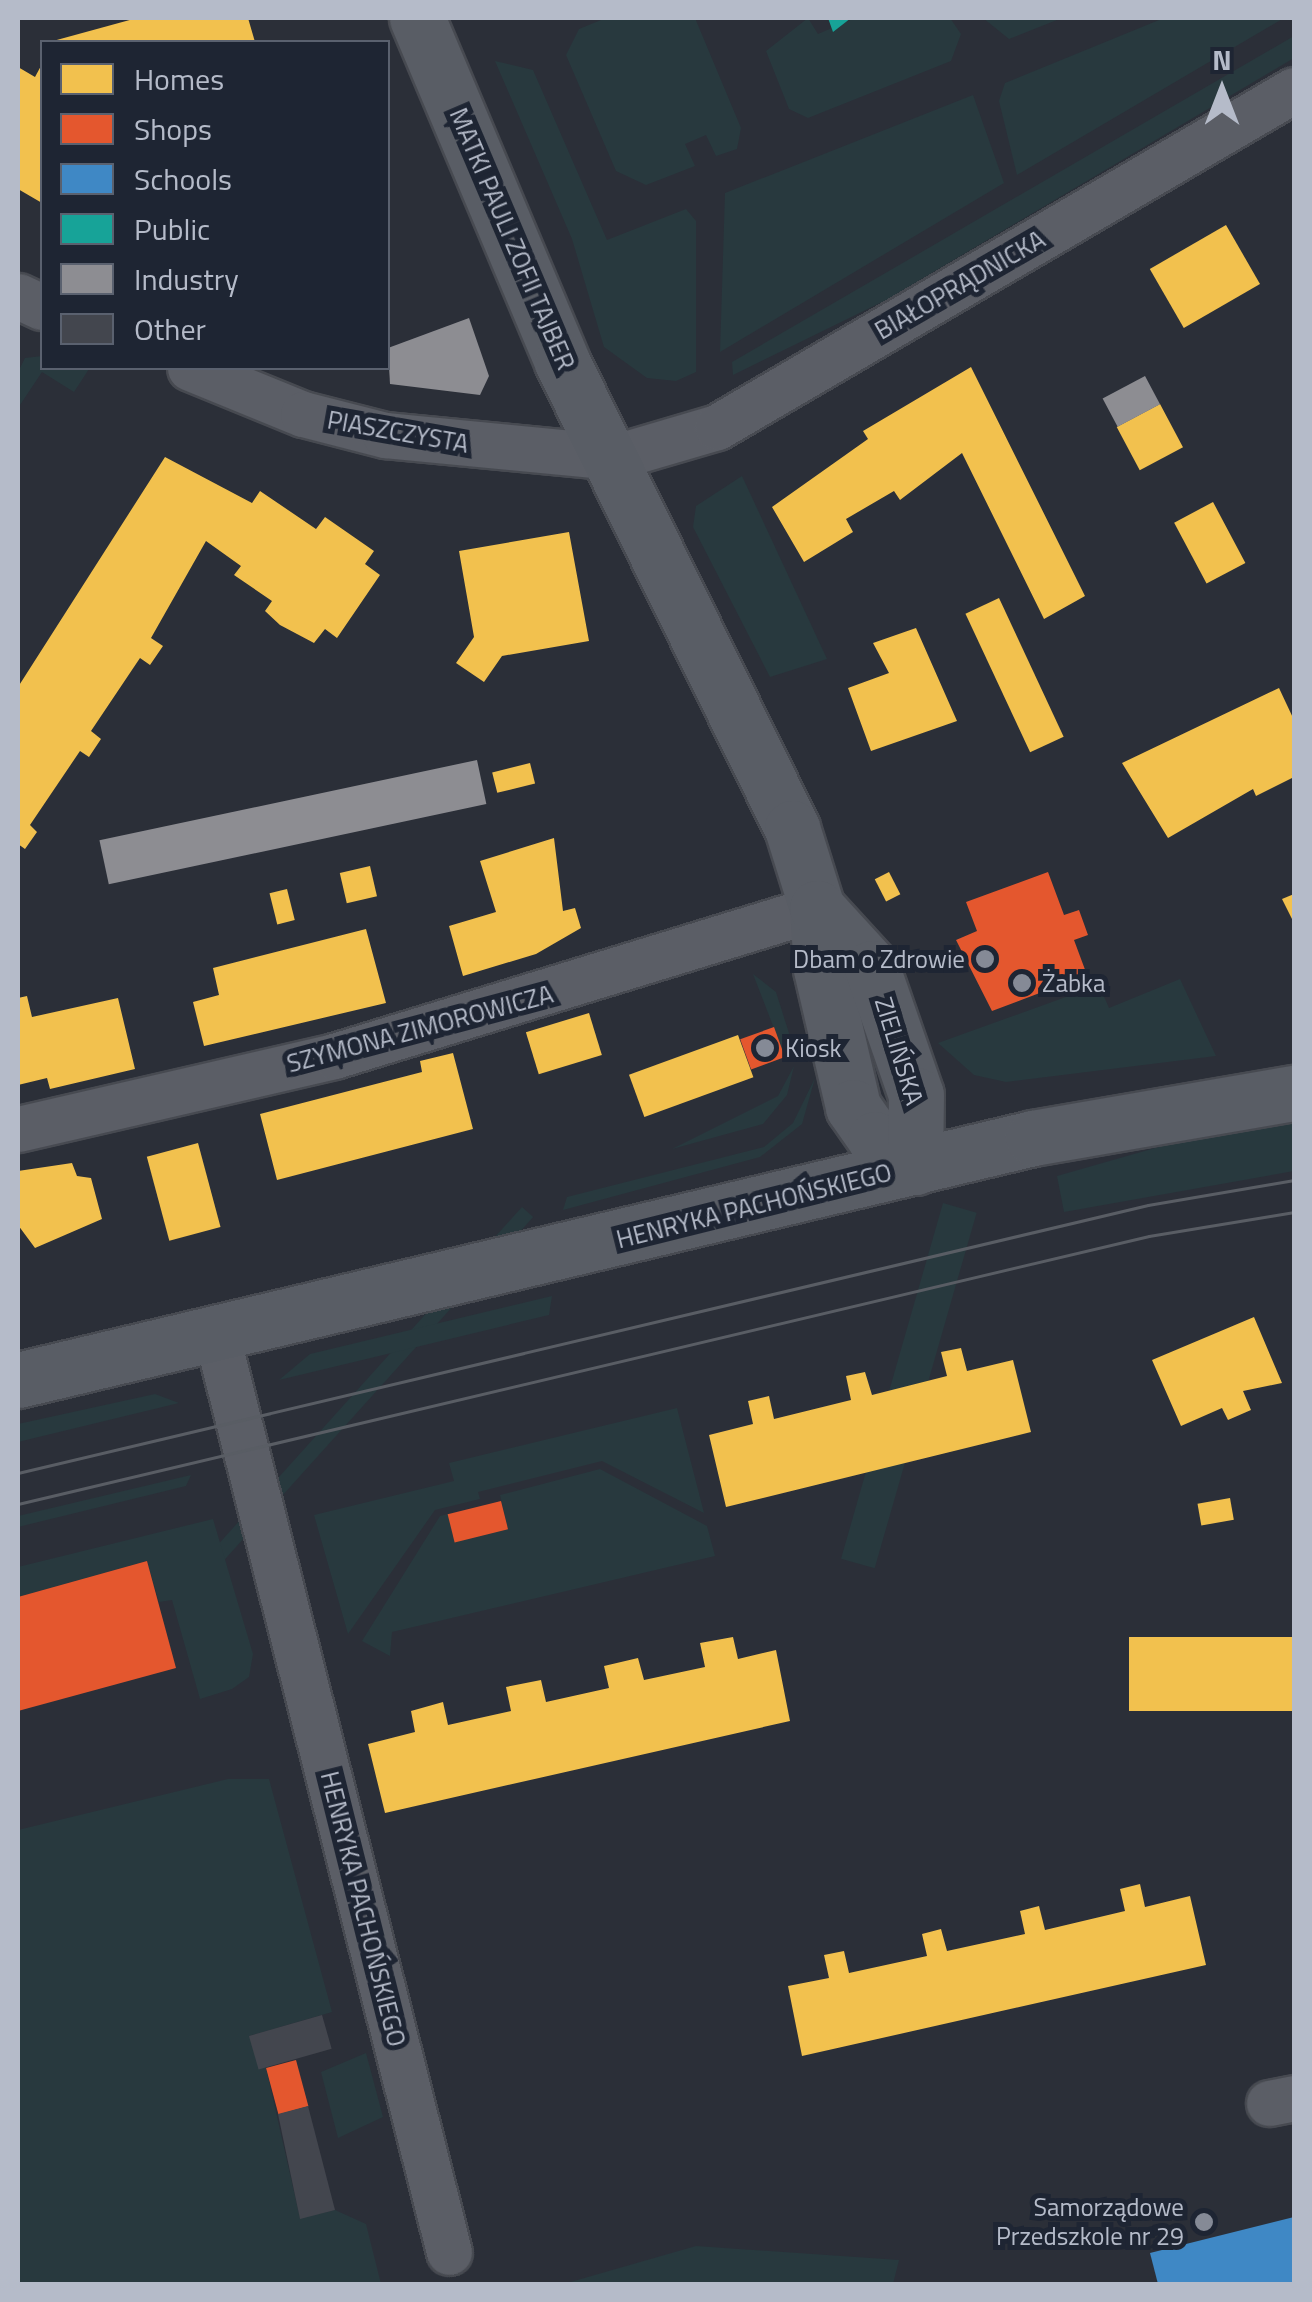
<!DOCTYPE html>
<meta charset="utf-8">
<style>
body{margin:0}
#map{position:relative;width:1312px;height:2302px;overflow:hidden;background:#2b2f38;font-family:"Titillium Web",sans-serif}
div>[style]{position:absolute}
.green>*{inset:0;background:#28393e;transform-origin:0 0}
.homes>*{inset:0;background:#f2c14e;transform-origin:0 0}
.shops>*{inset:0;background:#e4572e;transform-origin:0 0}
.schools>*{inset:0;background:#3f88c5}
.public>*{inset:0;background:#17a398}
.industry>*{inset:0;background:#8d8d92;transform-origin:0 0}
.building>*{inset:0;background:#43464e;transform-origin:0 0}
.roads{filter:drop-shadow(2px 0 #474a51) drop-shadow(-2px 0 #474a51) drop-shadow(0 2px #474a51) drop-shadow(0 -2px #474a51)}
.street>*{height:45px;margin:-22.5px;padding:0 22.5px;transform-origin:22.5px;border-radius:22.5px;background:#5b5e66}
.secondary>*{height:55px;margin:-27.5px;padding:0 27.5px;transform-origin:27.5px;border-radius:27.5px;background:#595d65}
.tram>*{height:2.5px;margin:-1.25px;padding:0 1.25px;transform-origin:1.25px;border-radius:1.25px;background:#595d64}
.dots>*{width:28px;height:28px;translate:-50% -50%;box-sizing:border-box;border:5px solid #1e2533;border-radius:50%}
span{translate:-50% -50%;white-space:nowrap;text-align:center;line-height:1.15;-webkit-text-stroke:10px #1e2533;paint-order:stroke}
.street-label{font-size:25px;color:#b5bbc9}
.poi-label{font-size:25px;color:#b5bbc9}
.right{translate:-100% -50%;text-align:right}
.left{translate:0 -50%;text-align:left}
.frame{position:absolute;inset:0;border:20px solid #b5bbc9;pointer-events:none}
.legend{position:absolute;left:40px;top:40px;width:350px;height:330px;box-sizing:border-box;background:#1e2533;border:2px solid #5a616f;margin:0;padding:12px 18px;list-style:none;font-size:30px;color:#b5bbc9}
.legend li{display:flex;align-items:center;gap:20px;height:50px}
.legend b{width:50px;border:2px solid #5a616f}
.north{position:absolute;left:1172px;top:40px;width:100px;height:100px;-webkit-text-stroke:8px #1e2533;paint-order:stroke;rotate:0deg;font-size:28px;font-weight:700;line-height:40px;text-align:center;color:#b5bbc9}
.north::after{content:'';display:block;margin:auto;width:35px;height:45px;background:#b5bbc9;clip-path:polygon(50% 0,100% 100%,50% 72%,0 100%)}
</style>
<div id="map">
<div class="green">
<i style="clip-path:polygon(606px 18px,695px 18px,741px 128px,737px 149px,716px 156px,706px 135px,685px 144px,695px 166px,646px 185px,616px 171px,566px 55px,579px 29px)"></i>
<i style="clip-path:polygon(808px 18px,818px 34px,855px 18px,950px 18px,961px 34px,951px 61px,808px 118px,789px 109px,766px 51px)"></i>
<i style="clip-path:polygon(983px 18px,1062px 18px,1009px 39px)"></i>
<i style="clip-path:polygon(1164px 18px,1284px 18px,1017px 175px,999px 101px,1005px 83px)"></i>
<i style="clip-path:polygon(1294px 36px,1294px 58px,886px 300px,733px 375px,732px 362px)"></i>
<i style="clip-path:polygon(495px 61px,533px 70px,607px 240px,686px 209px,696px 221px,696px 372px,676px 381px,647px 378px,604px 347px,572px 239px)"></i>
<i style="clip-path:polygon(973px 95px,1004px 183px,720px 352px,725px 193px)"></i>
<i style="clip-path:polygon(42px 356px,42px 368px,89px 369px,74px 392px,42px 372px,18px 408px,18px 372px,25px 358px)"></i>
<i style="clip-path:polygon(742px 476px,827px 659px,770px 677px,693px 527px,696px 506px)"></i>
<i style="clip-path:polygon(753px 974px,776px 992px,794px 1049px,785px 1057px)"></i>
<i style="clip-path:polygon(1180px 979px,1216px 1056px,1006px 1082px,974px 1075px,938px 1043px,1099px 985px,1109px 1008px)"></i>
<i style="clip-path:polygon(794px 1066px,787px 1095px,763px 1124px,672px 1149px,778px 1096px)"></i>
<i style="clip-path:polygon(815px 1078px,802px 1124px,760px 1157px,563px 1210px,567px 1197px,764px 1147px,793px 1123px)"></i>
<i style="clip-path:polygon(1294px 1123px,1294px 1171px,1064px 1212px,1057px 1176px,1190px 1138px)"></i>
<i style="left:943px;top:1203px;width:35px;height:370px;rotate:16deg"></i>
<i style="left:522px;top:1207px;width:15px;height:518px;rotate:42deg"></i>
<i style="clip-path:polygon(552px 1296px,549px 1315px,279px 1380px,310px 1354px)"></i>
<i style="clip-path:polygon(155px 1394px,179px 1403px,18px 1442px,18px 1424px)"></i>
<i style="clip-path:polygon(677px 1408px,704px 1513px,602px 1461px,478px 1492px,480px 1499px,435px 1510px,348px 1634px,314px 1515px,454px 1481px,449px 1463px)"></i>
<i style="clip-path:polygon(600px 1469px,707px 1526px,715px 1556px,392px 1632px,390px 1656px,362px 1641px,440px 1516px,448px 1514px,455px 1542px,508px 1529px,500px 1495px)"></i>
<i style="clip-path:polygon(191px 1475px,186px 1486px,18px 1527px,18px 1516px)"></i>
<i style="clip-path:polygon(213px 1519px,253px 1654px,249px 1677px,232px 1689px,200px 1699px,172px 1600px,159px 1602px,147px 1561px,18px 1597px,18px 1567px)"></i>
<i style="clip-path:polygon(228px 1779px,269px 1779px,332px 2012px,249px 2036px,266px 2068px,300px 2218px,335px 2210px,366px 2224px,381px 2284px,18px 2284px,18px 1830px)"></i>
<i style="clip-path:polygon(366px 2053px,383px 2117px,338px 2138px,321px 2072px)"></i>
<i style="clip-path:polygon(696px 2246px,899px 2260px,893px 2284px,567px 2283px)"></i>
</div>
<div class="homes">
<i style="clip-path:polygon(248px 18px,255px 42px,53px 41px,137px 18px)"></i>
<i style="clip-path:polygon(42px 64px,42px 203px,18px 189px,18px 67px,35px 77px)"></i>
<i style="left:1226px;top:225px;width:68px;height:88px;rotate:60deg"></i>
<i style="clip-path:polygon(971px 367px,1085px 596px,1044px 619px,962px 453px,900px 500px,894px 491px,846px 519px,853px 532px,804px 562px,772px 507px,868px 439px,863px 431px)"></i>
<i style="left:1160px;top:404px;width:49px;height:49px;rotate:62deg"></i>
<i style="clip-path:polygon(165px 457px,252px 503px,260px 491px,316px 529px,325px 517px,374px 551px,365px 564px,380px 575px,337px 638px,325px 629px,314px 643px,280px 625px,265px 611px,272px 601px,234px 575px,241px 566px,206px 541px,151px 638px,163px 646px,150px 665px,140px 658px,91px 731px,101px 739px,89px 757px,80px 751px,30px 825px,37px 832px,25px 849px,18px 844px,18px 687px)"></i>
<i style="left:1213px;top:502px;width:69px;height:44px;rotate:62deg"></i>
<i style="clip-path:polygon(569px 532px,589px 641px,502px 656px,484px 682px,456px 663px,474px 637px,459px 551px)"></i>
<i style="left:999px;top:598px;width:153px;height:37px;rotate:65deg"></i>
<i style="clip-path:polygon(916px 628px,957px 721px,871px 751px,848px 688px,889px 673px,873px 643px)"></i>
<i style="clip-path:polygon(1279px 688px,1294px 720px,1294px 777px,1256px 796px,1253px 789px,1168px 838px,1122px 763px)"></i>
<i style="left:530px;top:763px;width:21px;height:39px;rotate:76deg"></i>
<i style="clip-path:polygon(554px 838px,563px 911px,575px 908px,581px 928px,536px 954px,463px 976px,449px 926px,496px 912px,480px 861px)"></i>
<i style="left:370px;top:866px;width:31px;height:31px;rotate:77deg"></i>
<i style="left:889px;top:872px;width:25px;height:16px;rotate:63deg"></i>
<i style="left:287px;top:889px;width:32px;height:18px;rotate:76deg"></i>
<i style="clip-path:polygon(1294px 894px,1294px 923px,1282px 899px)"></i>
<i style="clip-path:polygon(366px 929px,386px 1003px,204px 1046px,193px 1002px,219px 995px,213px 968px)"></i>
<i style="clip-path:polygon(27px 996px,32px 1017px,118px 998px,135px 1069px,50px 1089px,47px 1078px,18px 1085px,18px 998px)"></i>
<i style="left:589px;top:1013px;width:44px;height:66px;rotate:73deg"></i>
<i style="left:738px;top:1035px;width:45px;height:116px;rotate:70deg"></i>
<i style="clip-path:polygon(453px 1053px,473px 1129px,277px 1180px,260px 1114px,422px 1072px,420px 1061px)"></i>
<i style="left:198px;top:1143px;width:87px;height:53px;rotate:75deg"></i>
<i style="clip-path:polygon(72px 1163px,77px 1176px,91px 1178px,102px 1219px,35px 1248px,18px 1225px,18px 1171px)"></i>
<i style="clip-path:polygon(1254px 1317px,1282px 1383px,1243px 1391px,1251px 1410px,1228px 1420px,1222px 1408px,1181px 1426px,1152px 1360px)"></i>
<i style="clip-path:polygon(961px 1348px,967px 1371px,1013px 1360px,1031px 1432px,726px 1507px,709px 1435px,753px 1424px,748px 1401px,769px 1396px,774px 1419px,851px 1400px,846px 1376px,865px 1372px,872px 1395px,947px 1376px,941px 1352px)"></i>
<i style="left:1230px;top:1498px;width:22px;height:33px;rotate:80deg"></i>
<i style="clip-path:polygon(733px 1637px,738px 1659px,776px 1650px,790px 1721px,385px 1813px,368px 1744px,415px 1732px,411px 1711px,443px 1702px,448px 1725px,511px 1711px,506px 1687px,541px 1680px,546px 1702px,609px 1688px,604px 1666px,638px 1658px,644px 1680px,705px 1667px,700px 1643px)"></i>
<i style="left:1294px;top:1637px;width:74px;height:165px;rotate:90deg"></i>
<i style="clip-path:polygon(1140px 1884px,1145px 1907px,1190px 1896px,1206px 1965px,802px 2056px,788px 1986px,829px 1978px,824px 1955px,844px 1951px,849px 1973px,927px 1956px,922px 1934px,941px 1929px,947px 1951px,1025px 1934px,1020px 1911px,1039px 1906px,1045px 1930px,1125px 1911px,1120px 1889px)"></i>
</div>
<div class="shops">
<i style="clip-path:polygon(1048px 872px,1064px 915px,1079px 910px,1088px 935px,1074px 940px,1087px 975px,992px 1011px,956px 940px,977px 931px,966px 902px)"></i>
<i style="left:774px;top:1027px;width:32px;height:36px;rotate:70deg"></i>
<i style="left:501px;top:1501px;width:29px;height:55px;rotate:76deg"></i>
<i style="clip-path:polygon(147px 1561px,176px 1668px,18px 1711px,18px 1597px)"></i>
<i style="left:296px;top:2060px;width:48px;height:31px;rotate:75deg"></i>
</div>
<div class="schools">
<i style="clip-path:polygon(1294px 2217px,1294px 2284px,1158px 2284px,1150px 2253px)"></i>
</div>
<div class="public">
<i style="clip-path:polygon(828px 18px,851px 18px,833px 32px)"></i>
</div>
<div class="industry">
<i style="clip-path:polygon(469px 318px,489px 376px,480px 395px,390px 384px,388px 348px)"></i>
<i style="left:1145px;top:376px;width:32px;height:48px;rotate:62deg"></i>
<i style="left:477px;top:760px;width:45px;height:386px;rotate:78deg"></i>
</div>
<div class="building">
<i style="left:322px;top:2015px;width:35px;height:76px;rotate:74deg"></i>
<i style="clip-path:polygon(308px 2106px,335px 2210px,300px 2219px,278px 2114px)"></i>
</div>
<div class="roads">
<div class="street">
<i style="left:18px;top:296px;width:26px;rotate:25deg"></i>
<i style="left:190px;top:368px;width:122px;rotate:22.2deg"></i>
<i style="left:303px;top:414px;width:85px;rotate:14.4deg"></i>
<i style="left:385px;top:435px;width:231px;rotate:5.5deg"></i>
<i style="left:615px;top:457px;width:106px;rotate:-16.4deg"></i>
<i style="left:717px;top:427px;width:668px;rotate:-30.29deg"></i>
<i style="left:18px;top:1129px;width:324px;rotate:-13deg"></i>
<i style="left:334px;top:1056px;width:505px;rotate:-17.04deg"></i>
<i style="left:216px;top:1333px;width:948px;rotate:75.77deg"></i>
<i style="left:1269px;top:2103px;width:25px;rotate:-11deg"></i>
</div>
<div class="secondary">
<i style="left:417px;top:18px;width:373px;rotate:67.1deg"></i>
<i style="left:562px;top:362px;width:520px;rotate:63.73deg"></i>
<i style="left:792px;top:828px;width:84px;rotate:72.6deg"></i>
<i style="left:817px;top:908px;width:61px;rotate:86.2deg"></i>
<i style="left:821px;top:969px;width:142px;rotate:76.9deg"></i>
<i style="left:853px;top:1107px;width:39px;rotate:55deg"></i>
<i style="left:875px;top:1139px;width:49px;rotate:35deg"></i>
<i style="left:817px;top:908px;width:81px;rotate:47.5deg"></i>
<i style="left:872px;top:968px;width:134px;rotate:70.9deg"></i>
<i style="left:916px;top:1095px;width:72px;rotate:90.8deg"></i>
<i style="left:18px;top:1380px;width:1043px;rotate:-13.41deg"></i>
<i style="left:1033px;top:1138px;width:265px;rotate:-9.8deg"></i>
</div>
</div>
<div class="tram">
<i style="left:18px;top:1473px;width:1161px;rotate:-13.34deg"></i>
<i style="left:1148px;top:1205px;width:148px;rotate:-9.7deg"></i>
<i style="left:18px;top:1504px;width:1162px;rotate:-13.33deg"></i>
<i style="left:1149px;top:1236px;width:147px;rotate:-9.4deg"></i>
</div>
<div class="dots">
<i style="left:985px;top:959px;background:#858a96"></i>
<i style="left:1022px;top:983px;background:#858a96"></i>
<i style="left:765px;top:1048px;background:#858a96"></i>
<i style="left:1204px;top:2222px;background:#858a96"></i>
</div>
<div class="street-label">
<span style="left:512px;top:239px;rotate:67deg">MATKI PAULI ZOFII TAJBER</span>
<span style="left:960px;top:285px;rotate:-30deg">BIAŁOPRĄDNICKA</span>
<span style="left:398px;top:432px;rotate:10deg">PIASZCZYSTA</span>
<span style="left:420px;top:1029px;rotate:-15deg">SZYMONA ZIMOROWICZA</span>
<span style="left:899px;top:1051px;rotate:73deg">ZIELIŃSKA</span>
<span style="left:754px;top:1206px;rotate:-14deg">HENRYKA PACHOŃSKIEGO</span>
<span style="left:363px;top:1909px;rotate:76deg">HENRYKA PACHOŃSKIEGO</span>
</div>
<div class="poi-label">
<span class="right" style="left:965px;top:959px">Dbam o Zdrowie</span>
<span class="left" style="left:1042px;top:983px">Żabka</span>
<span class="left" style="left:785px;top:1048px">Kiosk</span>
<span class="right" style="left:1184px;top:2222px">Samorządowe<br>Przedszkole nr 29</span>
</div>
<div class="frame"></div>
<ul class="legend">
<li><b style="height:28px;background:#f2c14e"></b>Homes</li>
<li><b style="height:28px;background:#e4572e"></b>Shops</li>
<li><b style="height:28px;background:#3f88c5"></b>Schools</li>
<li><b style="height:28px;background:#17a398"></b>Public</li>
<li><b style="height:28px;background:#8d8d92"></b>Industry</li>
<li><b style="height:28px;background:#43464e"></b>Other</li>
</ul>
<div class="north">N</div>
</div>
